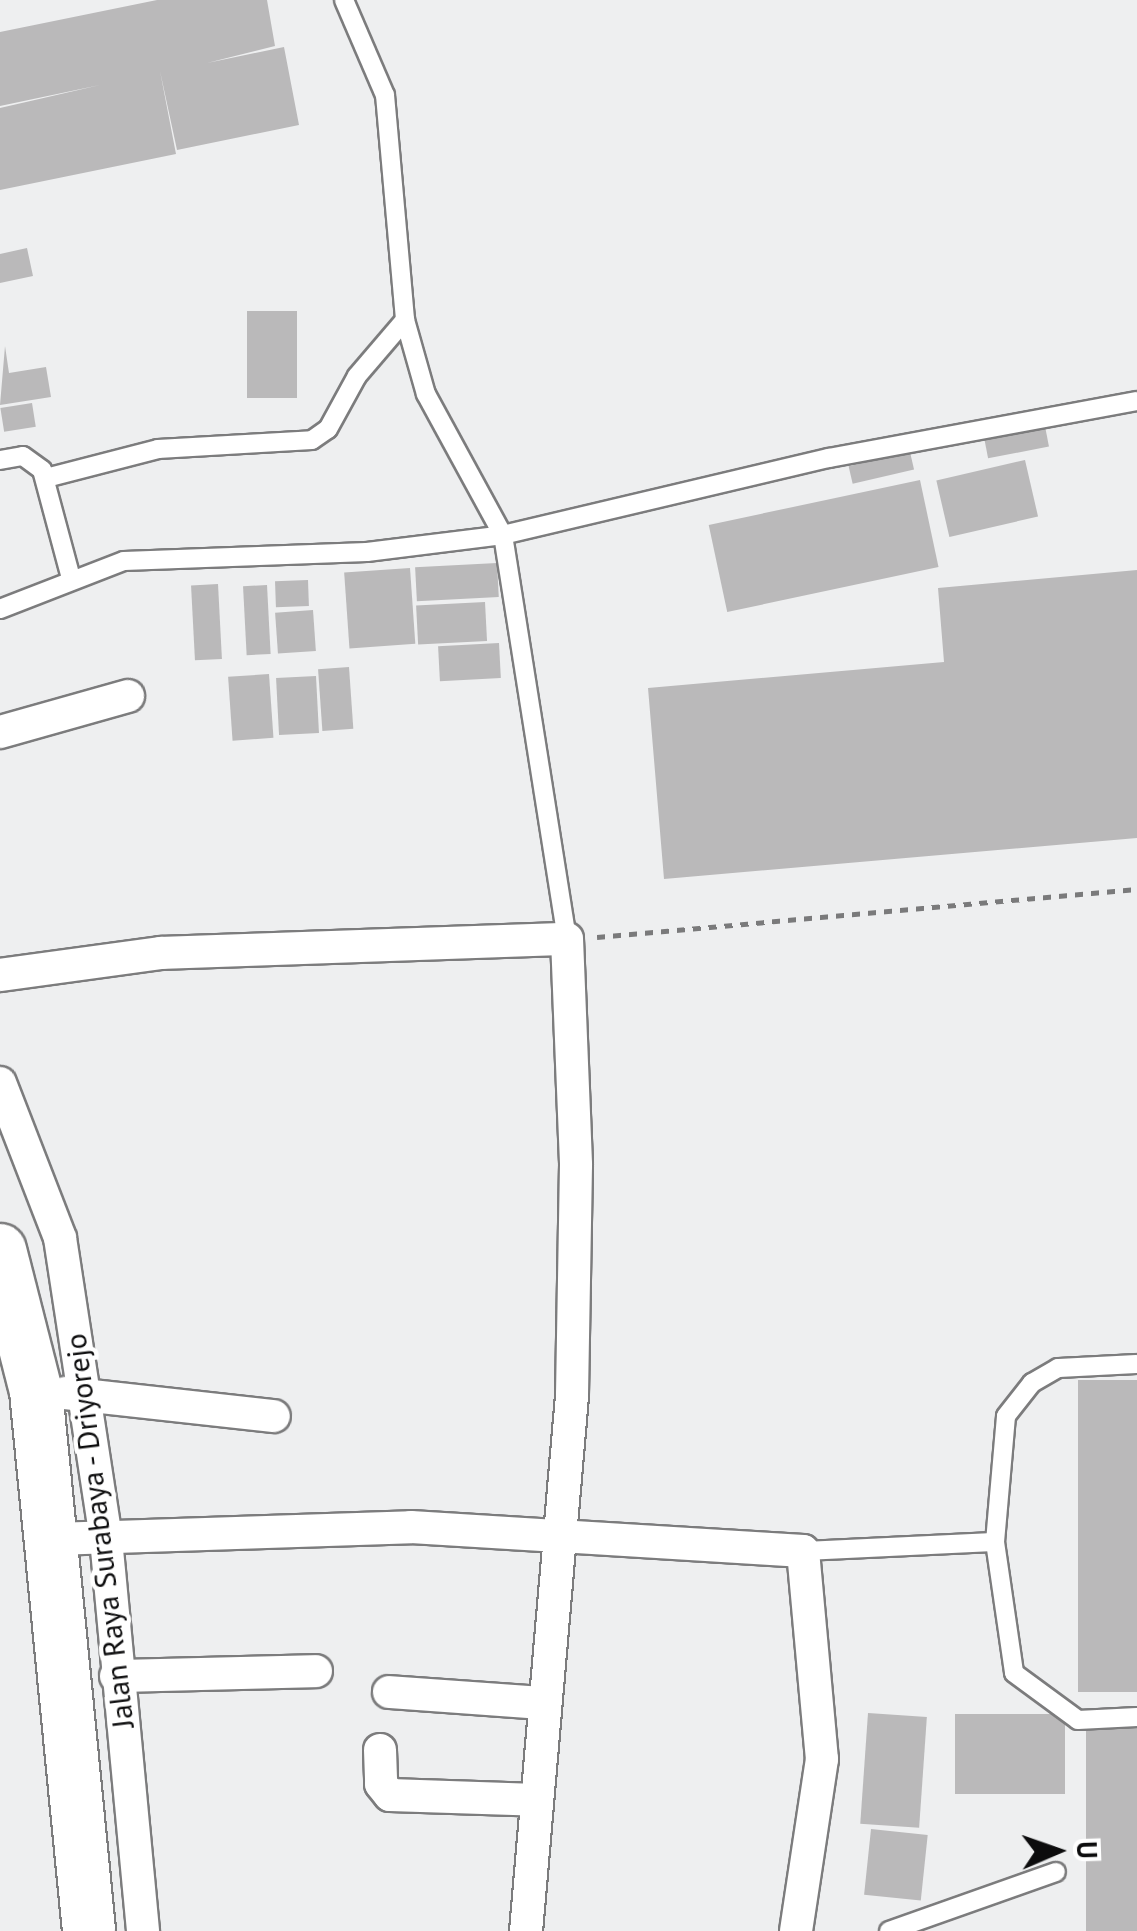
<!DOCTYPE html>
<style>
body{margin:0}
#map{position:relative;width:1137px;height:1931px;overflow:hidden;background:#eeeff0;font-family:"PT Sans",sans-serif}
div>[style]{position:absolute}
.building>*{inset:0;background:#bab9ba;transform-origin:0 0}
.path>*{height:5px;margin-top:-2.5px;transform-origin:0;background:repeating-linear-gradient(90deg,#7a7a7b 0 8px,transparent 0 16px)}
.roads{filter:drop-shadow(2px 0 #7c7c7d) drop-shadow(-2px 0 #7c7c7d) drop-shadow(0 2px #7c7c7d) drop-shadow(0 -2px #7c7c7d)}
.service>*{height:18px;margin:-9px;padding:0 9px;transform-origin:9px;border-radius:9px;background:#fff}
.minor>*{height:32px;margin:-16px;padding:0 16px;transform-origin:16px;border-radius:16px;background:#fff}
.primary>*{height:52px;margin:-26px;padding:0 26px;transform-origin:26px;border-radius:26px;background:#fff}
span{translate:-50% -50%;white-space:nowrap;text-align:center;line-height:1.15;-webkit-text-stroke:9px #fff;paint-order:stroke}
.street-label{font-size:30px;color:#0c0c0d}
.north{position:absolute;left:1007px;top:1801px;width:100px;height:100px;-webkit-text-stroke:8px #fff;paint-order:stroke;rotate:88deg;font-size:28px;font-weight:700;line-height:40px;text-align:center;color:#0c0c0d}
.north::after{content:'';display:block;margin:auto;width:35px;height:45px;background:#0c0c0d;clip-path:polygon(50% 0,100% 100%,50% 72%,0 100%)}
</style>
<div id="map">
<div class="building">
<i style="clip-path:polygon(157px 0,267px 0,275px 46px,207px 63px,284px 47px,299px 125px,177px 150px,160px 71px,176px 154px,0 190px,0 108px,100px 85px,0 106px,0 32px)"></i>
<i style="clip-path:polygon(27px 248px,33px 276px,0 283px,0 254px)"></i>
<i style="left:247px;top:311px;width:50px;height:87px"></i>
<i style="clip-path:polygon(5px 346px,9px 373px,46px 367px,51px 397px,0 405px)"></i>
<i style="left:32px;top:403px;width:24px;height:32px;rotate:81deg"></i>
<i style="left:1044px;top:421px;width:26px;height:62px;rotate:79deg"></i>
<i style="left:910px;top:452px;width:18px;height:63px;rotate:77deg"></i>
<i style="left:1025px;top:460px;width:58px;height:91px;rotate:77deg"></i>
<i style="left:920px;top:480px;width:89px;height:216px;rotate:78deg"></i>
<i style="left:497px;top:563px;width:34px;height:82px;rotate:87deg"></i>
<i style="left:410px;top:568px;width:76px;height:66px;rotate:86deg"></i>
<i style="clip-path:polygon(1137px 570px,1137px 838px,664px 879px,648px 688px,944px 662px,938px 588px)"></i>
<i style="left:308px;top:580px;width:26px;height:33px;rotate:88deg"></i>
<i style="left:218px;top:584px;width:75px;height:27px;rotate:87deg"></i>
<i style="left:267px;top:585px;width:69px;height:24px;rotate:87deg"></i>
<i style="left:485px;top:602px;width:39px;height:69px;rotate:87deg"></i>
<i style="left:313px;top:610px;width:41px;height:38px;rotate:86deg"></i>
<i style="left:499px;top:643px;width:35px;height:61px;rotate:87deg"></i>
<i style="left:349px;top:667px;width:62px;height:31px;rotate:86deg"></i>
<i style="left:269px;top:674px;width:64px;height:41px;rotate:86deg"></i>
<i style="left:316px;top:676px;width:57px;height:40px;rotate:87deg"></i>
<i style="left:1137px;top:1380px;width:312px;height:59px;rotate:90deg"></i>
<i style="left:868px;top:1713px;width:59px;height:111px;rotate:4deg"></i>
<i style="left:955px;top:1714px;width:110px;height:80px"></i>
<i style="left:1137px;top:1726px;width:205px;height:51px;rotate:90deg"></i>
<i style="left:871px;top:1829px;width:57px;height:66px;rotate:6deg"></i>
</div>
<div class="path">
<i style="left:597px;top:937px;width:542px;rotate:-5.08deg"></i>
</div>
<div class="roads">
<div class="service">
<i style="left:344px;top:0;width:103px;rotate:66.7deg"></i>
<i style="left:385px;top:95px;width:226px;rotate:84.9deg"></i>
<i style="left:405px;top:320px;width:77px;rotate:74.2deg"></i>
<i style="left:426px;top:394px;width:161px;rotate:61.4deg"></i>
<i style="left:503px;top:535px;width:409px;rotate:81deg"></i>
<i style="left:0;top:460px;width:23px;rotate:-10deg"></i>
<i style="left:23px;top:456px;width:24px;rotate:36deg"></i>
<i style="left:42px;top:470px;width:112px;rotate:75deg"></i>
<i style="left:46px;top:478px;width:116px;rotate:-14.5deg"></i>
<i style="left:158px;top:449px;width:154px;rotate:-3.3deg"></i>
<i style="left:312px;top:440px;width:19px;rotate:-35deg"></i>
<i style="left:328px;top:429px;width:60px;rotate:-61.3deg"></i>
<i style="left:357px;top:376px;width:74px;rotate:-49.4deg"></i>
<i style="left:0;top:609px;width:133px;rotate:-21.2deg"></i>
<i style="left:124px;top:561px;width:243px;rotate:-2.1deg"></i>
<i style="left:367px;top:552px;width:137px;rotate:-7.1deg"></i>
<i style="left:503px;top:535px;width:335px;rotate:-13.3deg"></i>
<i style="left:829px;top:458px;width:313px;rotate:-10.5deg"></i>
<i style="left:995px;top:1542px;width:132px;rotate:81.7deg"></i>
<i style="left:1014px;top:1673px;width:79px;rotate:36.3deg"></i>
<i style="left:1078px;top:1720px;width:59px;rotate:-2.9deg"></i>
<i style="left:803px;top:1551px;width:192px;rotate:-2.7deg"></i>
<i style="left:995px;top:1542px;width:126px;rotate:-85deg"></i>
<i style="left:1006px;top:1416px;width:42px;rotate:-51.8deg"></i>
<i style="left:1032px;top:1383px;width:30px;rotate:-30deg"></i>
<i style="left:1058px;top:1368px;width:79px;rotate:-2.9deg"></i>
<i style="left:889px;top:1931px;width:177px;rotate:-19.5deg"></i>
</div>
<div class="minor">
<i style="left:0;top:732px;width:133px;rotate:-15.7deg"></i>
<i style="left:0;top:975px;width:162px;rotate:-7.8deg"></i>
<i style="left:161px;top:953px;width:406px;rotate:-2deg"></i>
<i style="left:567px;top:939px;width:226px;rotate:87.7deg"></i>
<i style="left:576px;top:1165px;width:231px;rotate:91deg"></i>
<i style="left:572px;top:1396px;width:537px;rotate:94.91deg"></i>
<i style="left:0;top:1083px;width:166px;rotate:68.8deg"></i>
<i style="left:60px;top:1238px;width:304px;rotate:81.3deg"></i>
<i style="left:106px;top:1539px;width:394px;rotate:84.6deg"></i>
<i style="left:65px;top:1393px;width:210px;rotate:6.3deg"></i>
<i style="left:54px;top:1539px;width:357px;rotate:-1.9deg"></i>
<i style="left:411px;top:1527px;width:393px;rotate:3.5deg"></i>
<i style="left:803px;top:1551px;width:209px;rotate:84.8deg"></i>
<i style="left:822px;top:1759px;width:174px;rotate:98.6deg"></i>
<i style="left:116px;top:1676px;width:200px;rotate:-1.4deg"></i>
<i style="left:389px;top:1692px;width:155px;rotate:4.1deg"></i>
<i style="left:380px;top:1750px;width:34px;rotate:88deg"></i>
<i style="left:381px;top:1784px;width:14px;rotate:51deg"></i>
<i style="left:390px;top:1795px;width:147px;rotate:1.9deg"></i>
</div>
<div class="primary">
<i style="left:0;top:1250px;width:146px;rotate:75.7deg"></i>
<i style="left:36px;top:1391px;width:543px;rotate:84.39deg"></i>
</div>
</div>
<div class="street-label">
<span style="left:99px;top:1531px;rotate:-97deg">Jalan Raya Surabaya - Driyorejo</span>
</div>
<div class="north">U</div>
</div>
